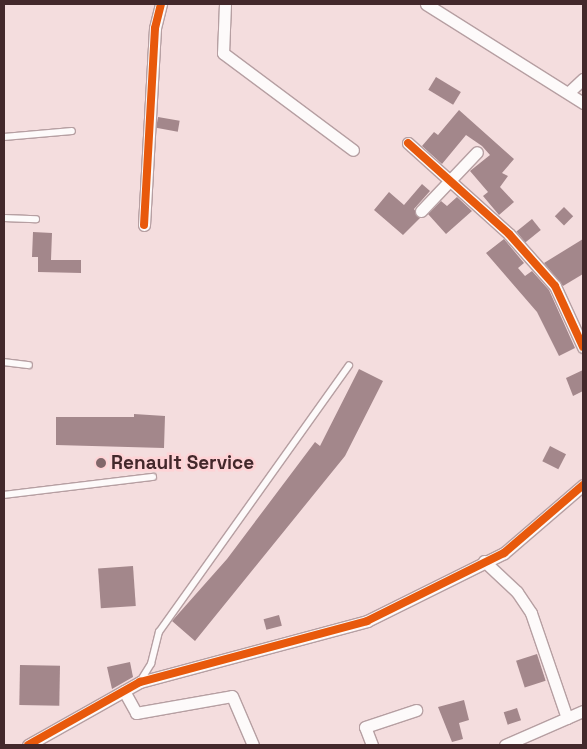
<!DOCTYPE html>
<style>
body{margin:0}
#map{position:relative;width:587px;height:749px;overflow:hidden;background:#f4ddde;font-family:"Space Grotesk",sans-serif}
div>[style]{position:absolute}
.building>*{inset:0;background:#a3878b;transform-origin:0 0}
.roads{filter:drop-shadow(1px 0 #b69fa2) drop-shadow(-1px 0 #b69fa2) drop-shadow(0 1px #b69fa2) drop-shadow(0 -1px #b69fa2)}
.lane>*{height:5.5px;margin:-2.75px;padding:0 2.75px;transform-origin:2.75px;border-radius:2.75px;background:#fdfafa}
.street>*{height:11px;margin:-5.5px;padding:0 5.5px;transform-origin:5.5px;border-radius:5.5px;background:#fdfafa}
.cycleway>*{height:8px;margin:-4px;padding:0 4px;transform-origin:4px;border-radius:4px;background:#e8590c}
.dots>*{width:14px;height:14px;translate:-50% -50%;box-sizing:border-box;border:2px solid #fed3d6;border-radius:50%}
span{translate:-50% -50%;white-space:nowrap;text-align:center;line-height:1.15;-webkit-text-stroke:5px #fed3d6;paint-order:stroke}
.poi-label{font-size:19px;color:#43282b;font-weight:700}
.left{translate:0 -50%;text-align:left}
.frame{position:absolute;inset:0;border:5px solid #43282b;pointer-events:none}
</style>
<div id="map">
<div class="building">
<i style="left:436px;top:77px;width:29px;height:15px;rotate:31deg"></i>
<i style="clip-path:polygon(459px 110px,514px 159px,502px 173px,508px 176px,500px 187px,514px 202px,499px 215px,483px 196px,488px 192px,470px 171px,490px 155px,482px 146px,466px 135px,442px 164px,422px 146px,434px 132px,438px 135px)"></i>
<i style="left:158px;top:117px;width:22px;height:11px;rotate:10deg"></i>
<i style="clip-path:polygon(422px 184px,430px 191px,414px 209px,420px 218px,403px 235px,374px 210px,389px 192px,404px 205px)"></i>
<i style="clip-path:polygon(457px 197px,472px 211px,446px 234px,428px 214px,441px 201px,447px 206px)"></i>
<i style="left:564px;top:207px;width:13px;height:13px;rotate:45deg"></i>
<i style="left:532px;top:219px;width:14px;height:20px;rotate:51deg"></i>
<i style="clip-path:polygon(33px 232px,52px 233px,51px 260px,81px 260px,81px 273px,38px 272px,38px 257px,32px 257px)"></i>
<i style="clip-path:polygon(504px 239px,524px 263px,518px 268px,525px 276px,532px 271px,549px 290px,575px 348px,559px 356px,537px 312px,486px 253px)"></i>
<i style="clip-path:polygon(583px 239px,583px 274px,563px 286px,544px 263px)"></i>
<i style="clip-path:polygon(359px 369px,383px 381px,345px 456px,195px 641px,172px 621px,227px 559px,315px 442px,320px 446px)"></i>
<i style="clip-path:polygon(583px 370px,583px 391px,573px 396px,566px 378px)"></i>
<i style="clip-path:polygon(134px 414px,165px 416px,164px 448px,56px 445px,56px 417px,134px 417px)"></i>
<i style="left:550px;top:446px;width:18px;height:17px;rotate:27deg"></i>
<i style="left:133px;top:566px;width:40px;height:35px;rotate:86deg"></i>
<i style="left:279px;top:615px;width:11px;height:16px;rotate:75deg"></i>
<i style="left:537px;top:654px;width:28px;height:22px;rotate:72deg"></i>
<i style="clip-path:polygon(130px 662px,133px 677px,112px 689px,107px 667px)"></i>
<i style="left:20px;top:665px;width:40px;height:40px;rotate:1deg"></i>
<i style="clip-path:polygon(464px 700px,469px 720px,459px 723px,463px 739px,452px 742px,438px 707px)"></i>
<i style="left:517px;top:708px;width:13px;height:14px;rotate:72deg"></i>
</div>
<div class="roads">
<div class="lane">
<i style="left:4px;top:137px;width:68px;rotate:-5deg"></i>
<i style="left:4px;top:218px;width:32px;rotate:2deg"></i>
<i style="left:4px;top:362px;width:25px;rotate:7deg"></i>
<i style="left:4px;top:495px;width:150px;rotate:-6.9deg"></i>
<i style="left:141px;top:680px;width:19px;rotate:-58deg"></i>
<i style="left:151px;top:664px;width:33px;rotate:-76deg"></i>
<i style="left:159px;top:632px;width:327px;rotate:-54.5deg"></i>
</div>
<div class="street">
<i style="left:225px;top:4px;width:49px;rotate:92.3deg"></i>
<i style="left:223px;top:53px;width:162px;rotate:36.7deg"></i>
<i style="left:426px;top:4px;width:186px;rotate:32.2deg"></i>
<i style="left:569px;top:92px;width:19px;rotate:-43deg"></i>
<i style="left:408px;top:143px;width:136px;rotate:42deg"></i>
<i style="left:509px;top:234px;width:69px;rotate:48.5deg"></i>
<i style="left:555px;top:286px;width:67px;rotate:65.3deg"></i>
<i style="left:421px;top:211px;width:81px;rotate:-46.5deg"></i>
<i style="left:144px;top:225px;width:197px;rotate:-86.8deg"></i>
<i style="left:155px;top:28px;width:25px;rotate:-76deg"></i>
<i style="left:484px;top:561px;width:45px;rotate:43.2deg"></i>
<i style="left:517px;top:592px;width:25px;rotate:56deg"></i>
<i style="left:531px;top:613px;width:111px;rotate:71.1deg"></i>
<i style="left:124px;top:691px;width:25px;rotate:61deg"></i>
<i style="left:136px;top:713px;width:97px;rotate:-10deg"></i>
<i style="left:232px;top:696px;width:53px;rotate:66.8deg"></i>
<i style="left:28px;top:745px;width:129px;rotate:-29.4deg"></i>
<i style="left:140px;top:682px;width:235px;rotate:-15deg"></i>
<i style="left:367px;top:621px;width:153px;rotate:-26.4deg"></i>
<i style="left:504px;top:553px;width:104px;rotate:-40.7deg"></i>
<i style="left:372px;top:745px;width:19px;rotate:-111deg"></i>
<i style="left:365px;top:727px;width:54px;rotate:-18.4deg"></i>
<i style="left:505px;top:745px;width:85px;rotate:-23.6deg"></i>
</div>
</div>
<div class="cycleway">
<i style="left:408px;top:143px;width:136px;rotate:42deg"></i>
<i style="left:509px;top:234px;width:69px;rotate:48.5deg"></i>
<i style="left:555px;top:286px;width:67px;rotate:65.3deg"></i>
<i style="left:144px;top:225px;width:197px;rotate:-86.8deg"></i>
<i style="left:155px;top:28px;width:25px;rotate:-76deg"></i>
<i style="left:28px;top:745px;width:129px;rotate:-29.4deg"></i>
<i style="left:140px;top:682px;width:235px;rotate:-15deg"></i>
<i style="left:367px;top:621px;width:153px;rotate:-26.4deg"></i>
<i style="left:504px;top:553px;width:104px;rotate:-40.7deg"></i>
</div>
<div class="dots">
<i style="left:101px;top:463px;background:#81676a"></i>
</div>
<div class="poi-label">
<span class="left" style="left:111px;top:463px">Renault Service</span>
</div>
<div class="frame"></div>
</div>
